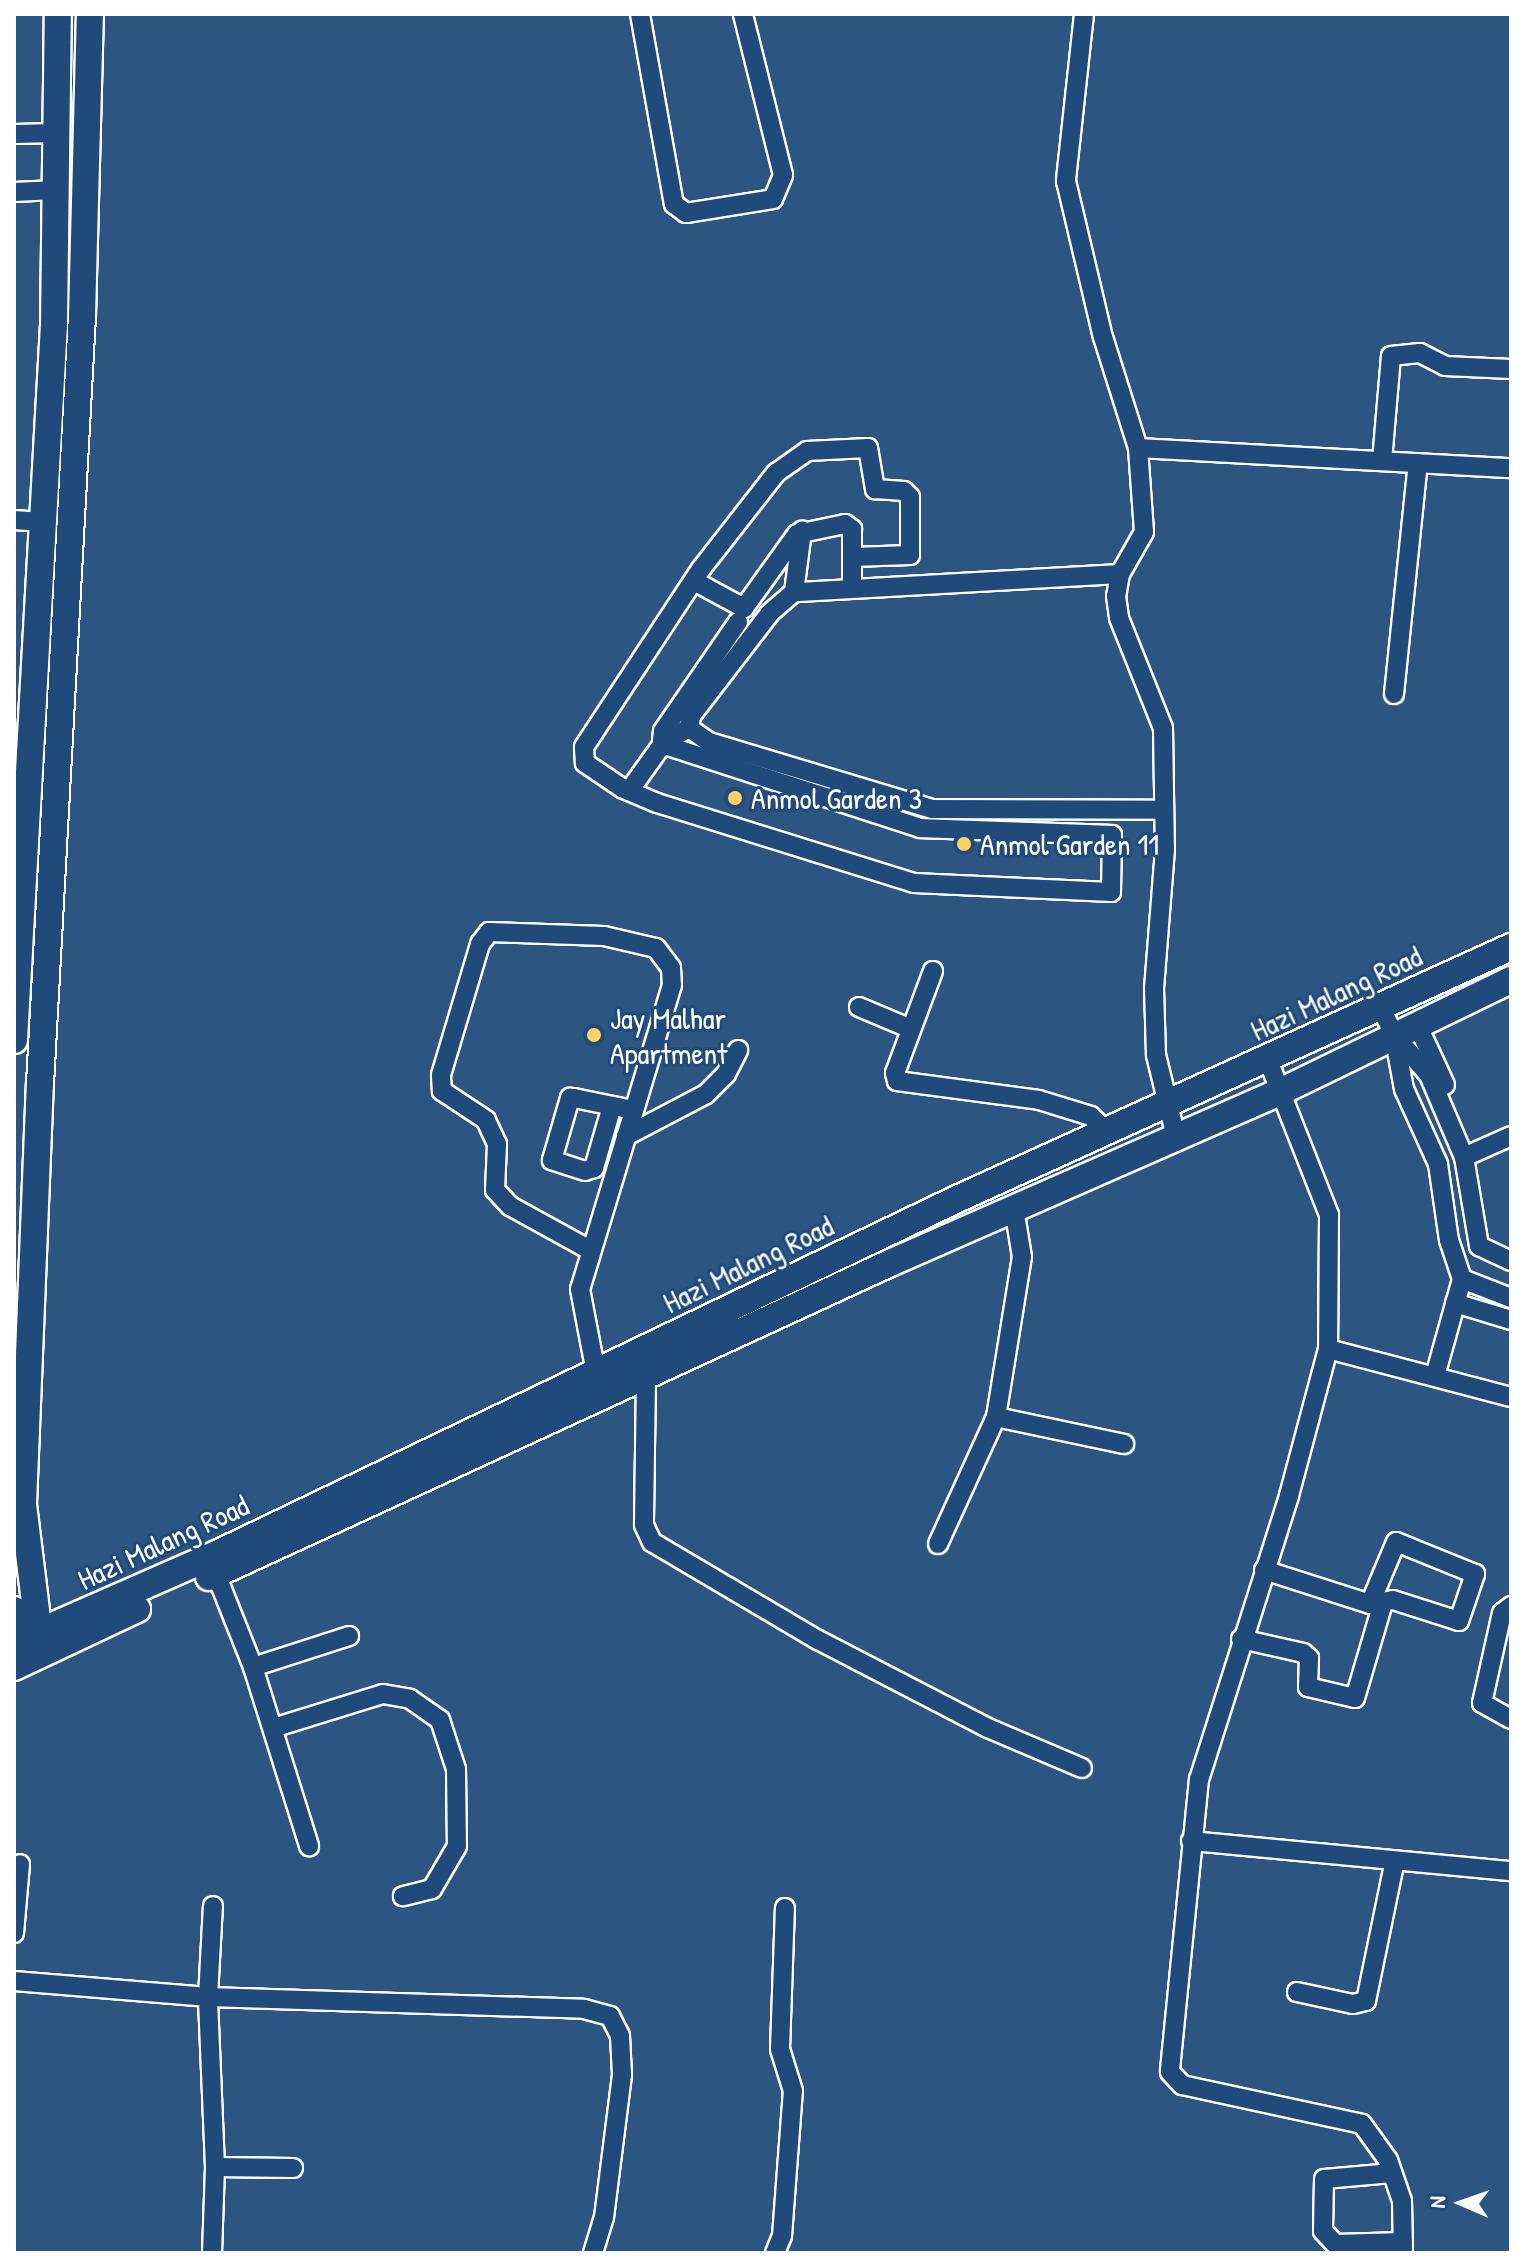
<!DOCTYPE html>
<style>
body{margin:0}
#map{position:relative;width:1525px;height:2267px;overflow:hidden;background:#2c5582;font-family:"Patrick Hand",sans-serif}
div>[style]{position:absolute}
.roads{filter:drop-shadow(2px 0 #fff) drop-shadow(-2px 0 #fff) drop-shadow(0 2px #fff) drop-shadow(0 -2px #fff)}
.street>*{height:18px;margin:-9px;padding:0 9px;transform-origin:9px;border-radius:9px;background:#1f4a7a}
.secondary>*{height:26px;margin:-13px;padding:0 13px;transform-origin:13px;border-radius:13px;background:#1f4a7a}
.dots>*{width:22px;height:22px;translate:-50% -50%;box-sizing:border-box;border:4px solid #1f4a7a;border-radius:50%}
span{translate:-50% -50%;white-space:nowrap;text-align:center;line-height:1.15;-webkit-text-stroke:6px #1f4a7a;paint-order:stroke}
.poi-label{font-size:30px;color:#fff}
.left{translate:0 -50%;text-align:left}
.street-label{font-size:30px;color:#fff}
.frame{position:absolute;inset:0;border:16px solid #fff;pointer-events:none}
.north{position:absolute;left:1421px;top:2163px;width:80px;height:80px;-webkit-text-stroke:6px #1f4a7a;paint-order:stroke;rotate:272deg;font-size:22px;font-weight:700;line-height:32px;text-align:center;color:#fff}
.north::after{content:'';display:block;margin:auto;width:28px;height:36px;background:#fff;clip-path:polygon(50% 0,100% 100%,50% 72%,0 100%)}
</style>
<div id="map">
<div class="roads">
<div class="street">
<i style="left:640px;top:14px;width:193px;rotate:79.9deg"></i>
<i style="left:674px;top:204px;width:15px;rotate:37deg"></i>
<i style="left:686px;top:213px;width:88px;rotate:-9.1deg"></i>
<i style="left:773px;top:199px;width:26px;rotate:-67deg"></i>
<i style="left:783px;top:175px;width:166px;rotate:-104deg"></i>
<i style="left:1084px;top:14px;width:168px;rotate:96.2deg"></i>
<i style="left:1066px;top:181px;width:160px;rotate:76.7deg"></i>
<i style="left:1103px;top:337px;width:116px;rotate:72.5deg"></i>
<i style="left:1138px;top:448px;width:84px;rotate:85.9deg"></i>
<i style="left:1144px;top:532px;width:48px;rotate:119.7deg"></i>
<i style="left:1120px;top:574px;width:22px;rotate:100deg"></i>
<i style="left:1116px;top:596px;width:22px;rotate:82deg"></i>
<i style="left:1119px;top:618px;width:118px;rotate:68.2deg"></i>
<i style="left:1163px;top:728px;width:121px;rotate:89.1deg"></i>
<i style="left:1165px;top:849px;width:139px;rotate:94.5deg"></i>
<i style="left:1154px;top:988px;width:67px;rotate:88.3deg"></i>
<i style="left:1156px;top:1055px;width:84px;rotate:76.3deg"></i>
<i style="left:14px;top:134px;width:43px;rotate:-1.3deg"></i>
<i style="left:14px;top:192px;width:42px;rotate:-2.7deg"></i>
<i style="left:1138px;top:448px;width:374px;rotate:3.1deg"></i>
<i style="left:1382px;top:461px;width:105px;rotate:-85.1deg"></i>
<i style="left:1391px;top:356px;width:29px;rotate:-6deg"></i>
<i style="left:1420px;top:353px;width:28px;rotate:27deg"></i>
<i style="left:1445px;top:366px;width:66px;rotate:2.6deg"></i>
<i style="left:14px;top:520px;width:28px;rotate:4deg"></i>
<i style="left:1120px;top:574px;width:326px;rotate:176.8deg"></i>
<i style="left:794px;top:592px;width:32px;rotate:139deg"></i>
<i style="left:770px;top:613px;width:130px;rotate:127.5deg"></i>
<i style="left:691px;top:716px;width:12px;rotate:99deg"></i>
<i style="left:689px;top:728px;width:24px;rotate:35deg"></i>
<i style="left:709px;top:742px;width:233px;rotate:16.7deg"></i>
<i style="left:932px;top:809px;width:231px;rotate:0.2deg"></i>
<i style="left:694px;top:581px;width:57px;rotate:28.4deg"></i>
<i style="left:744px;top:608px;width:91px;rotate:-54.4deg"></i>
<i style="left:797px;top:534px;width:49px;rotate:-11.8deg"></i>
<i style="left:845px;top:524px;width:9px;rotate:36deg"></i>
<i style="left:852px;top:529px;width:58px;rotate:90deg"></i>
<i style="left:794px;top:592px;width:62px;rotate:-82.5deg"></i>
<i style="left:738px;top:622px;width:132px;rotate:124.5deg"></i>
<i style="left:663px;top:731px;width:10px;rotate:96deg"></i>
<i style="left:662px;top:741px;width:8px;rotate:40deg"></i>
<i style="left:668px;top:746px;width:265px;rotate:18deg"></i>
<i style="left:920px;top:828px;width:192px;rotate:2.1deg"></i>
<i style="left:1112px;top:835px;width:57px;rotate:91deg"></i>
<i style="left:1111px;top:892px;width:197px;rotate:-177.4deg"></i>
<i style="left:914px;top:883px;width:269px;rotate:-162.7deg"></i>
<i style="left:657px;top:803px;width:38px;rotate:-157deg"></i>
<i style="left:622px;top:788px;width:45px;rotate:-146deg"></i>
<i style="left:585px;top:763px;width:16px;rotate:-94deg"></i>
<i style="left:584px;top:747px;width:213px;rotate:-56.7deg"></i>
<i style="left:701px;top:569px;width:122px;rotate:-52deg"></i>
<i style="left:776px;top:473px;width:38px;rotate:-35deg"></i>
<i style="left:807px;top:451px;width:61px;rotate:-2.8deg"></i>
<i style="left:868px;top:448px;width:42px;rotate:80.3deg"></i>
<i style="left:875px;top:489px;width:29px;rotate:4deg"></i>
<i style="left:904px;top:491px;width:8px;rotate:45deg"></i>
<i style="left:910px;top:497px;width:58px;rotate:90deg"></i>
<i style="left:910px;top:555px;width:58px;rotate:178deg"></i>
<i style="left:1394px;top:694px;width:232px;rotate:-84.1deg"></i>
<i style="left:629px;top:791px;width:60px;rotate:-54.5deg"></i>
<i style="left:664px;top:742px;width:29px;rotate:-29deg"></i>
<i style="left:933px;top:971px;width:109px;rotate:110.4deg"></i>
<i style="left:895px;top:1073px;width:8px;rotate:76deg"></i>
<i style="left:897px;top:1081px;width:143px;rotate:7.6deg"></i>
<i style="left:1039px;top:1100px;width:54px;rotate:17.1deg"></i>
<i style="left:1091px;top:1116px;width:23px;rotate:45deg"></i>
<i style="left:859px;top:1007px;width:56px;rotate:22.9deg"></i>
<i style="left:1381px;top:1008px;width:30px;rotate:64deg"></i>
<i style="left:1394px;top:1035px;width:53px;rotate:48.8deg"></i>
<i style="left:1429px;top:1075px;width:89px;rotate:66.9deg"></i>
<i style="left:1464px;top:1157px;width:90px;rotate:80.4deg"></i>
<i style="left:1479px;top:1246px;width:35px;rotate:25deg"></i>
<i style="left:1417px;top:1024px;width:67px;rotate:65.3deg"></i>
<i style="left:1394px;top:1035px;width:55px;rotate:79.5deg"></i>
<i style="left:1404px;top:1089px;width:82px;rotate:65.6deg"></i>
<i style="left:1438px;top:1164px;width:77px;rotate:81.8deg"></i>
<i style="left:1449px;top:1240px;width:41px;rotate:71.6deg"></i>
<i style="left:1462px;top:1279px;width:53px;rotate:21.2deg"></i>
<i style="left:1268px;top:1060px;width:167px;rotate:68.5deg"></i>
<i style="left:1329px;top:1215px;width:134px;rotate:90.4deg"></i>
<i style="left:1328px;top:1349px;width:152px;rotate:104.9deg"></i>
<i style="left:1289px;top:1496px;width:297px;rotate:107.6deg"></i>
<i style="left:1199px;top:1779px;width:294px;rotate:95.7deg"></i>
<i style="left:1170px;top:2072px;width:18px;rotate:47deg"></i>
<i style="left:1182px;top:2085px;width:184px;rotate:12.2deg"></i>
<i style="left:1362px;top:2124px;width:44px;rotate:54.2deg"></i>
<i style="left:1388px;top:2160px;width:43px;rotate:71.1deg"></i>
<i style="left:1402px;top:2201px;width:52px;rotate:88.9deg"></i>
<i style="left:612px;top:1106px;width:65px;rotate:106.2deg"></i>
<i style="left:594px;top:1168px;width:9px;rotate:162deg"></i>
<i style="left:585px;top:1171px;width:35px;rotate:-162deg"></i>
<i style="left:552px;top:1160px;width:65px;rotate:-73.8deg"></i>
<i style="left:570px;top:1098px;width:4px"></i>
<i style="left:574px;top:1098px;width:45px;rotate:11.6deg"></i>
<i style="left:618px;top:1107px;width:15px;rotate:11deg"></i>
<i style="left:626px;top:1136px;width:90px;rotate:-27.7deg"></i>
<i style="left:706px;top:1094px;width:28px;rotate:-45deg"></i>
<i style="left:726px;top:1074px;width:27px;rotate:-63deg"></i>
<i style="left:1464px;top:1157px;width:51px;rotate:-24.1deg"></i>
<i style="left:590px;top:1250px;width:91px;rotate:-151.2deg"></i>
<i style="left:510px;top:1206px;width:22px;rotate:-133deg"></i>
<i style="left:495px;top:1190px;width:46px;rotate:-87.5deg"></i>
<i style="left:497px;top:1144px;width:26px;rotate:-115deg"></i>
<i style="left:486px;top:1120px;width:53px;rotate:-146.6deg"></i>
<i style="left:442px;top:1091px;width:16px;rotate:-94deg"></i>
<i style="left:441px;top:1075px;width:137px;rotate:-73.4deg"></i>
<i style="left:480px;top:944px;width:15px;rotate:-53deg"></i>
<i style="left:489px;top:932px;width:115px;rotate:2deg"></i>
<i style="left:604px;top:936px;width:53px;rotate:13deg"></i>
<i style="left:656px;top:948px;width:25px;rotate:53deg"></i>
<i style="left:671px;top:968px;width:17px;rotate:87deg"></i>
<i style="left:672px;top:985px;width:318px;rotate:106.8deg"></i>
<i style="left:580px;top:1289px;width:86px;rotate:79.2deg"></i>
<i style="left:1455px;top:1303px;width:59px;rotate:16.9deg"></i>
<i style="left:1328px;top:1349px;width:189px;rotate:14.7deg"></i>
<i style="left:641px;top:1370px;width:9px;rotate:58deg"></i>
<i style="left:646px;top:1378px;width:147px;rotate:90.8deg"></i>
<i style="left:644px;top:1525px;width:19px;rotate:65deg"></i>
<i style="left:652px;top:1542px;width:193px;rotate:30.6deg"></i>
<i style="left:818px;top:1640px;width:191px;rotate:27.4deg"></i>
<i style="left:988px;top:1728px;width:102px;rotate:23.1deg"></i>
<i style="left:1435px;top:1376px;width:101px;rotate:-74.4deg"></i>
<i style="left:996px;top:1417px;width:131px;rotate:11.9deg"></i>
<i style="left:938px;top:1544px;width:140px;rotate:-65.5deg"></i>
<i style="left:996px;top:1417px;width:162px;rotate:-80.8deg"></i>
<i style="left:1022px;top:1257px;width:50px;rotate:-99.3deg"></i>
<i style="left:212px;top:1564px;width:111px;rotate:68.3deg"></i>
<i style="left:253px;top:1667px;width:188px;rotate:72.6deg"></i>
<i style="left:1264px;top:1570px;width:111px;rotate:17.8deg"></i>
<i style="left:1370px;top:1604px;width:23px;rotate:-10deg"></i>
<i style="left:1393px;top:1600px;width:69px;rotate:17.7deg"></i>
<i style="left:1459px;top:1621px;width:50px;rotate:-71.2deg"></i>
<i style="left:1475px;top:1574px;width:85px;rotate:-157.9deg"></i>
<i style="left:1396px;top:1542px;width:67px;rotate:112.8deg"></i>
<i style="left:1511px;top:1606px;width:11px;rotate:142deg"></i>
<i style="left:1502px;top:1613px;width:92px;rotate:102.5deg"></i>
<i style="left:1482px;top:1703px;width:33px;rotate:29deg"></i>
<i style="left:1241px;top:1639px;width:64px;rotate:12.7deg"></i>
<i style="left:1303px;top:1653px;width:8px;rotate:40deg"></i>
<i style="left:1309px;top:1658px;width:29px;rotate:92deg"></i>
<i style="left:1308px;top:1687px;width:48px;rotate:13.2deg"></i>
<i style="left:1355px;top:1698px;width:99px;rotate:-73.6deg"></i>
<i style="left:253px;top:1667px;width:101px;rotate:-17.9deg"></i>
<i style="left:273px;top:1728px;width:115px;rotate:-17.2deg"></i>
<i style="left:383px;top:1694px;width:27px;rotate:10deg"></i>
<i style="left:410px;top:1699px;width:37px;rotate:35deg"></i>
<i style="left:440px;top:1720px;width:52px;rotate:71.9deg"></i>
<i style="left:456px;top:1769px;width:77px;rotate:89.3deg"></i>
<i style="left:457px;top:1846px;width:50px;rotate:120.2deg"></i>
<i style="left:432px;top:1889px;width:30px;rotate:166deg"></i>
<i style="left:1191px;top:1841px;width:321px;rotate:5.4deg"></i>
<i style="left:14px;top:1933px;width:69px;rotate:-85deg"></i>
<i style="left:14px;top:1981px;width:195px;rotate:4.7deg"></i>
<i style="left:208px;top:1997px;width:376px;rotate:1.8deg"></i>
<i style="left:584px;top:2009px;width:27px;rotate:15deg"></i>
<i style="left:610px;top:2016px;width:22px;rotate:63deg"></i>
<i style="left:620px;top:2036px;width:39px;rotate:87deg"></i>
<i style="left:622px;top:2075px;width:143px;rotate:97.2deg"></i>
<i style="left:604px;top:2217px;width:38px;rotate:107deg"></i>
<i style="left:1297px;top:1992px;width:57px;rotate:12.1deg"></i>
<i style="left:1353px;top:2004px;width:13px;rotate:-13deg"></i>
<i style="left:1366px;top:2001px;width:140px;rotate:-78.4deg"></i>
<i style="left:215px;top:2167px;width:78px;rotate:0.7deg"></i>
<i style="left:1392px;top:2173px;width:68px;rotate:175deg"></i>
<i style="left:1324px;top:2179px;width:52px;rotate:91.1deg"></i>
<i style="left:1323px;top:2231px;width:18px;rotate:47deg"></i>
<i style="left:1335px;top:2244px;width:68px;rotate:-1.7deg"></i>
<i style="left:212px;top:2253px;width:86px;rotate:-88deg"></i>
<i style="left:215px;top:2167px;width:170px;rotate:-92.4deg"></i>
<i style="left:208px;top:1997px;width:91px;rotate:-86.9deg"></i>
<i style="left:775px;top:2253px;width:18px;rotate:-68deg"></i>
<i style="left:782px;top:2236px;width:145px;rotate:-85.7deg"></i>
<i style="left:793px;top:2091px;width:44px;rotate:-107.2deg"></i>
<i style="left:780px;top:2049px;width:141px;rotate:-88deg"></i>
</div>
<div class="secondary">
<i style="left:14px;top:1040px;width:716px;rotate:-86.8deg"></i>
<i style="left:54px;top:325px;width:311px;rotate:-89.3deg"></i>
<i style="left:209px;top:1577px;width:750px;rotate:-24.75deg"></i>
<i style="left:890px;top:1263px;width:428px;rotate:-23.7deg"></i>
<i style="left:1282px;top:1091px;width:254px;rotate:-25.9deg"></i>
<i style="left:14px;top:1610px;width:49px;rotate:79.4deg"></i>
<i style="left:14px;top:1643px;width:224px;rotate:-23.7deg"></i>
<i style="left:219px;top:1553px;width:816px;rotate:-25.62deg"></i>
<i style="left:955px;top:1200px;width:611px;rotate:-24.47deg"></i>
<i style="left:41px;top:1651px;width:148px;rotate:-97deg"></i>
<i style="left:23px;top:1504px;width:420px;rotate:-87.7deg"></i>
<i style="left:40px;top:1084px;width:769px;rotate:-86.87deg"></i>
<i style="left:82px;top:316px;width:302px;rotate:-88.5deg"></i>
<i style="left:14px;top:1667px;width:136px;rotate:-25.2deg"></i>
</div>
</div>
<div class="dots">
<i style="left:735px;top:798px;background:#ffd166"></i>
<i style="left:964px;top:844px;background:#ffd166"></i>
<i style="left:594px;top:1035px;background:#ffd166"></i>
</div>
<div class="poi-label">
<span class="left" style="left:751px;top:798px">Anmol Garden 3</span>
<span class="left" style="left:980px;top:844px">Anmol Garden 11</span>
<span class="left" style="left:610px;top:1035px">Jay Malhar<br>Apartment</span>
</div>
<div class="street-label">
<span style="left:1336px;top:993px;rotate:-25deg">Hazi Malang Road</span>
<span style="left:748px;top:1264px;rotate:-26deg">Hazi Malang Road</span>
<span style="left:163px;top:1542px;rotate:-25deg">Hazi Malang Road</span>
</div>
<div class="frame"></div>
<div class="north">N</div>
</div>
